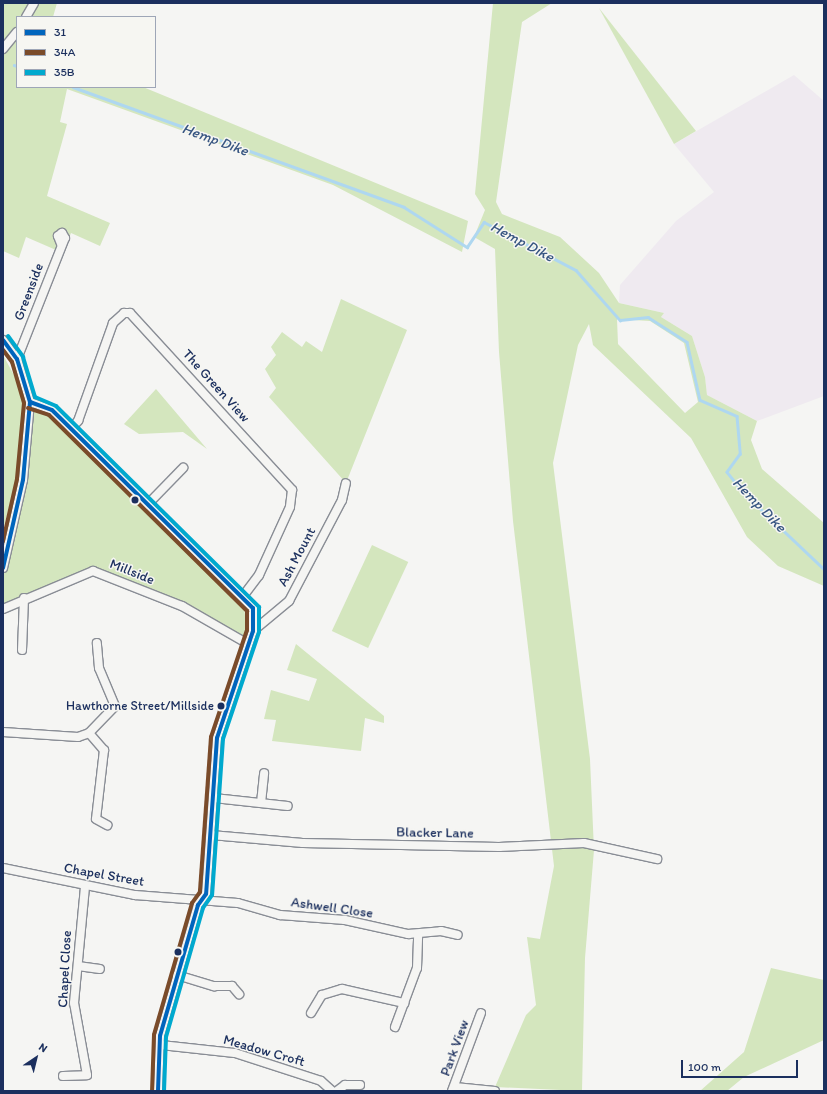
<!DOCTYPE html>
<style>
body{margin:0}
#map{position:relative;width:827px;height:1094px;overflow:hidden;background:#f5f5f3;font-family:Itim,sans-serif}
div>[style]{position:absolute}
.built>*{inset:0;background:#efeaf0}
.green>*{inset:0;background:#d4e6be;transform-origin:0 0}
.stream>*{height:2.5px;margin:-1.25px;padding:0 1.25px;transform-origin:1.25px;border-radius:1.25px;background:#aed7f0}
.roads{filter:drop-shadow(1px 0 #898d95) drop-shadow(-1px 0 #898d95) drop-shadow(0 1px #898d95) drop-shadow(0 -1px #898d95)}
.minor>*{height:8px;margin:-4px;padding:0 4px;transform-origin:4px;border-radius:4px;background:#f5f5f3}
.bus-1>*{height:4px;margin:-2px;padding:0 2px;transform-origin:2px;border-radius:2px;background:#0065bd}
.bus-2>*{height:4px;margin:-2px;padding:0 2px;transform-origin:2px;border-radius:2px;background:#7a4b2a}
.bus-3>*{height:4px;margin:-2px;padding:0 2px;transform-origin:2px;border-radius:2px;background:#00a9ce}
.dots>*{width:11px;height:11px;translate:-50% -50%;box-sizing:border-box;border:2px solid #f6f6f2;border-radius:50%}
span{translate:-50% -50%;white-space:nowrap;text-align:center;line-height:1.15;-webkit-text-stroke:3px #f6f6f2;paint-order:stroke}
.bus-label{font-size:13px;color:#1b2f5e}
.right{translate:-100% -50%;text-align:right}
.street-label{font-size:14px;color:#1b2f5e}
.water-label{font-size:15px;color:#385682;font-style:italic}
.frame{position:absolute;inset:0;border:4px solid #1b2f5e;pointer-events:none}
.legend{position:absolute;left:16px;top:16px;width:140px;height:72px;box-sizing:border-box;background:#f6f6f2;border:1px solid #9ea6b7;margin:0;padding:5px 7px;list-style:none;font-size:12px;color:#1b2f5e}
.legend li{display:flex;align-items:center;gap:8px;height:20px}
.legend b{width:20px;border:1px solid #9ea6b7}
.north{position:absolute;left:16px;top:1038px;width:40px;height:40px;-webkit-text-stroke:3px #f6f6f2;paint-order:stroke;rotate:35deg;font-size:11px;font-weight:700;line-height:16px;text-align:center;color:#1b2f5e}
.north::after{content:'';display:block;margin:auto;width:14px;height:18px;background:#1b2f5e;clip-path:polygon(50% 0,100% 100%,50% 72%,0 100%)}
.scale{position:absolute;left:681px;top:1060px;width:117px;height:18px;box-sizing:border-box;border:2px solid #1b2f5e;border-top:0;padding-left:5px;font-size:12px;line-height:14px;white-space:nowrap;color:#1b2f5e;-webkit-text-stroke:3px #f6f6f2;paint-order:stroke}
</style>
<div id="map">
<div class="built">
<i style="clip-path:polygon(794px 75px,824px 101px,824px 396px,757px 421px,707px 395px,705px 377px,692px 336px,661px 317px,664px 313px,619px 303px,620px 285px,676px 221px,714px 192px,674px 144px)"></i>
</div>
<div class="green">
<i style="clip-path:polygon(3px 3px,57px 3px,53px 17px,17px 17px,17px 87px,143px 87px,468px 221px,462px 252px,333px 185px,67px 89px,60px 122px,67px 124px,47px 196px,110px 223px,100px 246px,71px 233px,63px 253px,26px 237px,19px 258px,3px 251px)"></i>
<i style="clip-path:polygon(evenodd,493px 3px,552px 3px,522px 22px,496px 202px,502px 214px,560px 237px,599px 273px,619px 303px,664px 313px,661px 317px,692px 336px,705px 377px,707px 395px,757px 421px,751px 440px,762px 469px,824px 523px,824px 586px,778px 566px,747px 537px,691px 438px,593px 345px,589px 324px,578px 345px,553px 463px,590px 759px,594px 850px,585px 958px,582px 1091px,495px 1087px,526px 1015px,536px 1005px,527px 937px,540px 939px,554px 866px,513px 521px,499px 352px,495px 249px,474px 237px,485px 210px,475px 194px,493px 3px,617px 319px,650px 321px,684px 343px,698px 402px,685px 413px,618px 344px,617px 319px)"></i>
<i style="clip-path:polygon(599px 8px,696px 131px,674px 144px)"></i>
<i style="clip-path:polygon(341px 299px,407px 330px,346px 483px,269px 397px,276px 388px,265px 369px,276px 355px,271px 347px,282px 332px,302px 347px,306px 341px,322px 352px)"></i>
<i style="clip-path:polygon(3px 355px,21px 388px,23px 405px,16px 481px,3px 530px)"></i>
<i style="clip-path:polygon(156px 389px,207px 449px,183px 432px,139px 434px,124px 424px)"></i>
<i style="clip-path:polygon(30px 402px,41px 403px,243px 596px,248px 644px,217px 625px,94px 571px,3px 609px,3px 568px,23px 480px)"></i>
<i style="left:372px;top:545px;width:40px;height:95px;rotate:25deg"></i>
<i style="clip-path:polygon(296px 644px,384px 716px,384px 723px,365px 718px,361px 751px,272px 741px,276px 720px,264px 719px,271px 690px,309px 701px,317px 679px,287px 670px)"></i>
<i style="clip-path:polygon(771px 968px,824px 980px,824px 1040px,744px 1077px,727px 1091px,700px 1091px,744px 1052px)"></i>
</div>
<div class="stream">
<i style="left:14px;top:65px;width:3px;rotate:18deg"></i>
<i style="left:73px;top:87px;width:352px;rotate:19.9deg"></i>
<i style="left:404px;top:207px;width:75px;rotate:32.4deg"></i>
<i style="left:467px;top:247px;width:30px;rotate:-56deg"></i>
<i style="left:484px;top:222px;width:104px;rotate:27.6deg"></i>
<i style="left:576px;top:270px;width:67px;rotate:48.7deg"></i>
<i style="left:620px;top:320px;width:28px;rotate:-6deg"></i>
<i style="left:648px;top:317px;width:46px;rotate:32.7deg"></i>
<i style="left:687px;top:342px;width:59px;rotate:77.4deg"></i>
<i style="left:700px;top:400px;width:40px;rotate:23.4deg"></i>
<i style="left:737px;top:416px;width:38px;rotate:85deg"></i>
<i style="left:740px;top:454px;width:22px;rotate:126deg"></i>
<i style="left:727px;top:472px;width:28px;rotate:51deg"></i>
<i style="left:745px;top:494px;width:109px;rotate:43.5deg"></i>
</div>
<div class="roads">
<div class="minor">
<i style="left:26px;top:17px;width:16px;rotate:-60deg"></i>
<i style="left:3px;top:49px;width:22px;rotate:-51deg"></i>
<i style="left:3px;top:340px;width:24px;rotate:54deg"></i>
<i style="left:17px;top:359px;width:45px;rotate:73.2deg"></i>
<i style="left:30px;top:402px;width:78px;rotate:95.1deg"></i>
<i style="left:23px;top:480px;width:90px;rotate:102.8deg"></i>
<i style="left:17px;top:359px;width:130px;rotate:-68.4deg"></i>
<i style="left:65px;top:238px;width:6px;rotate:-121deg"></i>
<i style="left:62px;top:233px;width:5px;rotate:143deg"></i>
<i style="left:58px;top:236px;width:9px;rotate:69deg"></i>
<i style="left:30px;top:402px;width:23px;rotate:20deg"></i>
<i style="left:52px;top:410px;width:282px;rotate:44.6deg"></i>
<i style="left:253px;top:608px;width:23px;rotate:90deg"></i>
<i style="left:253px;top:631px;width:113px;rotate:108.6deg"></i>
<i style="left:217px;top:738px;width:156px;rotate:94deg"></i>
<i style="left:206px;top:894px;width:14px;rotate:126deg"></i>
<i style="left:198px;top:905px;width:136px;rotate:106.2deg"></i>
<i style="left:160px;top:1036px;width:55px;rotate:92.1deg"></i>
<i style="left:71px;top:429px;width:11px;rotate:-49deg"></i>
<i style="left:78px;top:421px;width:104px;rotate:-70.3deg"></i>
<i style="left:113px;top:323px;width:15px;rotate:-42deg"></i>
<i style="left:124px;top:313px;width:6px"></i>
<i style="left:130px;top:313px;width:240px;rotate:47.5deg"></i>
<i style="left:292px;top:490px;width:17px;rotate:97deg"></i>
<i style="left:290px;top:507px;width:75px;rotate:114.5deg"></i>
<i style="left:259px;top:575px;width:26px;rotate:127deg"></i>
<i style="left:147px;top:505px;width:52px;rotate:-45.8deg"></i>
<i style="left:3px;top:609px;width:98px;rotate:-22.9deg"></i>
<i style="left:93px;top:571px;width:96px;rotate:21.5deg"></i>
<i style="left:182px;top:606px;width:76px;rotate:29.9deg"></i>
<i style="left:253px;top:631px;width:47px;rotate:-39.8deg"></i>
<i style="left:289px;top:601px;width:114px;rotate:-62.3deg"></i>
<i style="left:342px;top:500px;width:17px;rotate:-77deg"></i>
<i style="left:22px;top:650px;width:52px;rotate:-87.8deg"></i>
<i style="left:3px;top:732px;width:75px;rotate:3.8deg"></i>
<i style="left:78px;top:737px;width:12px;rotate:-20deg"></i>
<i style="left:89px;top:733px;width:37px;rotate:-46deg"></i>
<i style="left:115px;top:706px;width:41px;rotate:-112.8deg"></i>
<i style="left:99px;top:668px;width:25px;rotate:-95deg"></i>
<i style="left:89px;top:733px;width:23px;rotate:49deg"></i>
<i style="left:104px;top:750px;width:69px;rotate:96.6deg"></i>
<i style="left:96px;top:819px;width:13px;rotate:29deg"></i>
<i style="left:214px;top:798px;width:74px;rotate:6.2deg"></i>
<i style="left:261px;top:803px;width:30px;rotate:-84deg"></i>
<i style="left:211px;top:835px;width:92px;rotate:5deg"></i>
<i style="left:303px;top:843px;width:196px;rotate:1.2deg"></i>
<i style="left:499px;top:847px;width:85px;rotate:-2.7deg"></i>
<i style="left:584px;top:843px;width:75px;rotate:12.4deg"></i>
<i style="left:3px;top:868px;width:135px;rotate:11.6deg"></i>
<i style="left:135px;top:895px;width:103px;rotate:4.4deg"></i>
<i style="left:238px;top:903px;width:44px;rotate:15.9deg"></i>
<i style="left:280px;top:915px;width:65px;rotate:4.4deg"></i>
<i style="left:345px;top:920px;width:65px;rotate:12.5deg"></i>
<i style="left:408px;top:934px;width:33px;rotate:-5deg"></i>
<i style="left:441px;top:931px;width:17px;rotate:13deg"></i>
<i style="left:78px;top:966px;width:22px;rotate:8deg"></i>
<i style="left:177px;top:975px;width:39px;rotate:17deg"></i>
<i style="left:214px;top:986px;width:18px"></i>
<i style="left:232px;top:986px;width:11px;rotate:49deg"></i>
<i style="left:311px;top:1013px;width:21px;rotate:-59deg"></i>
<i style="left:322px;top:995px;width:21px;rotate:-17deg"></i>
<i style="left:342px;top:989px;width:64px;rotate:12.7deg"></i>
<i style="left:395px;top:1027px;width:63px;rotate:-69.6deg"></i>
<i style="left:417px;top:968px;width:34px;rotate:-88deg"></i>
<i style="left:161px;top:1045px;width:74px;rotate:6.2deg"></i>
<i style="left:235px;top:1053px;width:90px;rotate:18deg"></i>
<i style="left:321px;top:1081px;width:15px;rotate:42deg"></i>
<i style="left:63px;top:1076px;width:24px;rotate:-2deg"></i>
<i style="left:87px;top:1075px;width:73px;rotate:-100.2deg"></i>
<i style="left:74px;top:1003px;width:117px;rotate:-84.6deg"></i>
<i style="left:455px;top:1087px;width:40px;rotate:5.7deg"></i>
<i style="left:337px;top:1091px;width:10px;rotate:-37deg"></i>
<i style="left:345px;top:1085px;width:15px"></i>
<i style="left:452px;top:1091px;width:83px;rotate:-69.6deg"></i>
</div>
</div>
<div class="bus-1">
<i style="left:3px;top:340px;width:24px;rotate:54deg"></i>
<i style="left:17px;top:359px;width:45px;rotate:73.2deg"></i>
<i style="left:30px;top:402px;width:78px;rotate:95.1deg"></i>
<i style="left:23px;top:480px;width:90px;rotate:102.8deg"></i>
<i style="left:30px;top:402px;width:23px;rotate:20deg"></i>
<i style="left:52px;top:410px;width:282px;rotate:44.6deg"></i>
<i style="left:253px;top:608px;width:23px;rotate:90deg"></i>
<i style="left:253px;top:631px;width:113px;rotate:108.6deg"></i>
<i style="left:217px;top:738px;width:156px;rotate:94deg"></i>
<i style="left:206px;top:894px;width:14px;rotate:126deg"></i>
<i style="left:198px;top:905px;width:136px;rotate:106.2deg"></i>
<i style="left:160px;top:1036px;width:55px;rotate:92.1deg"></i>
</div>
<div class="bus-2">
<i style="left:3px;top:350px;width:15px;rotate:53deg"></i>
<i style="left:12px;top:362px;width:43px;rotate:73.7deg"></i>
<i style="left:24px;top:403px;width:76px;rotate:95.3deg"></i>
<i style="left:17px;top:479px;width:64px;rotate:102.7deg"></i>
<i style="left:28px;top:408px;width:22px;rotate:18deg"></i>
<i style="left:49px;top:415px;width:279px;rotate:44.7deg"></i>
<i style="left:247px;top:611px;width:19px;rotate:90deg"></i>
<i style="left:247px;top:630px;width:113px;rotate:108.6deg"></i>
<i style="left:211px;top:737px;width:155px;rotate:94.1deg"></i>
<i style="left:200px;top:892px;width:14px;rotate:126deg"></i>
<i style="left:192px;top:903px;width:137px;rotate:106.1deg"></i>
<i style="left:154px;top:1035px;width:56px;rotate:92deg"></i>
</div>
<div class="bus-3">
<i style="left:8px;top:336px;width:26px;rotate:54deg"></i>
<i style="left:23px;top:357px;width:42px;rotate:73.3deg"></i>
<i style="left:35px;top:397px;width:23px;rotate:23deg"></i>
<i style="left:56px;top:406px;width:286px;rotate:44.7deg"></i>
<i style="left:259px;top:607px;width:25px;rotate:90deg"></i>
<i style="left:259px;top:632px;width:113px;rotate:108.6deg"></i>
<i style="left:223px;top:739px;width:156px;rotate:94deg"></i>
<i style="left:212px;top:895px;width:16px;rotate:125deg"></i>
<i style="left:203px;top:908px;width:134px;rotate:106deg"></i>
<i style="left:166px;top:1037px;width:54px;rotate:92.1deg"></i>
</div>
<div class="dots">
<i style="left:135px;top:500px;background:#1b2f5e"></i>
<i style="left:221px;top:706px;background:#1b2f5e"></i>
<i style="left:178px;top:952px;background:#1b2f5e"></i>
</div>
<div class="bus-label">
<span class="right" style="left:214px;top:706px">Hawthorne Street/Millside</span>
</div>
<div class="street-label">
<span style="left:29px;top:292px;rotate:-69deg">Greenside</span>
<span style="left:216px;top:386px;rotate:48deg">The Green View</span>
<span style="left:297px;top:557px;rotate:-62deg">Ash Mount</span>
<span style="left:132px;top:572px;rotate:22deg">Millside</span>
<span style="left:435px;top:833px;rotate:1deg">Blacker Lane</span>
<span style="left:104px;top:875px;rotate:10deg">Chapel Street</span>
<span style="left:332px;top:908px;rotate:8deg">Ashwell Close</span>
<span style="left:65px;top:969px;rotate:-87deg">Chapel Close</span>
<span style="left:455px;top:1048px;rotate:-70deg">Park View</span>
<span style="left:264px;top:1051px;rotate:16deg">Meadow Croft</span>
</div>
<div class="water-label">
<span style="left:215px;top:140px;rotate:20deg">Hemp Dike</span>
<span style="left:522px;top:242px;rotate:28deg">Hemp Dike</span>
<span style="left:759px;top:505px;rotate:46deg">Hemp Dike</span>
</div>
<div class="frame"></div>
<ul class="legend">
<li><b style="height:5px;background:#0065bd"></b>31</li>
<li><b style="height:5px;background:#7a4b2a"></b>34A</li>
<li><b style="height:5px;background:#00a9ce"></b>35B</li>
</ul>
<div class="north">N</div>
<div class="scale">100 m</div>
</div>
